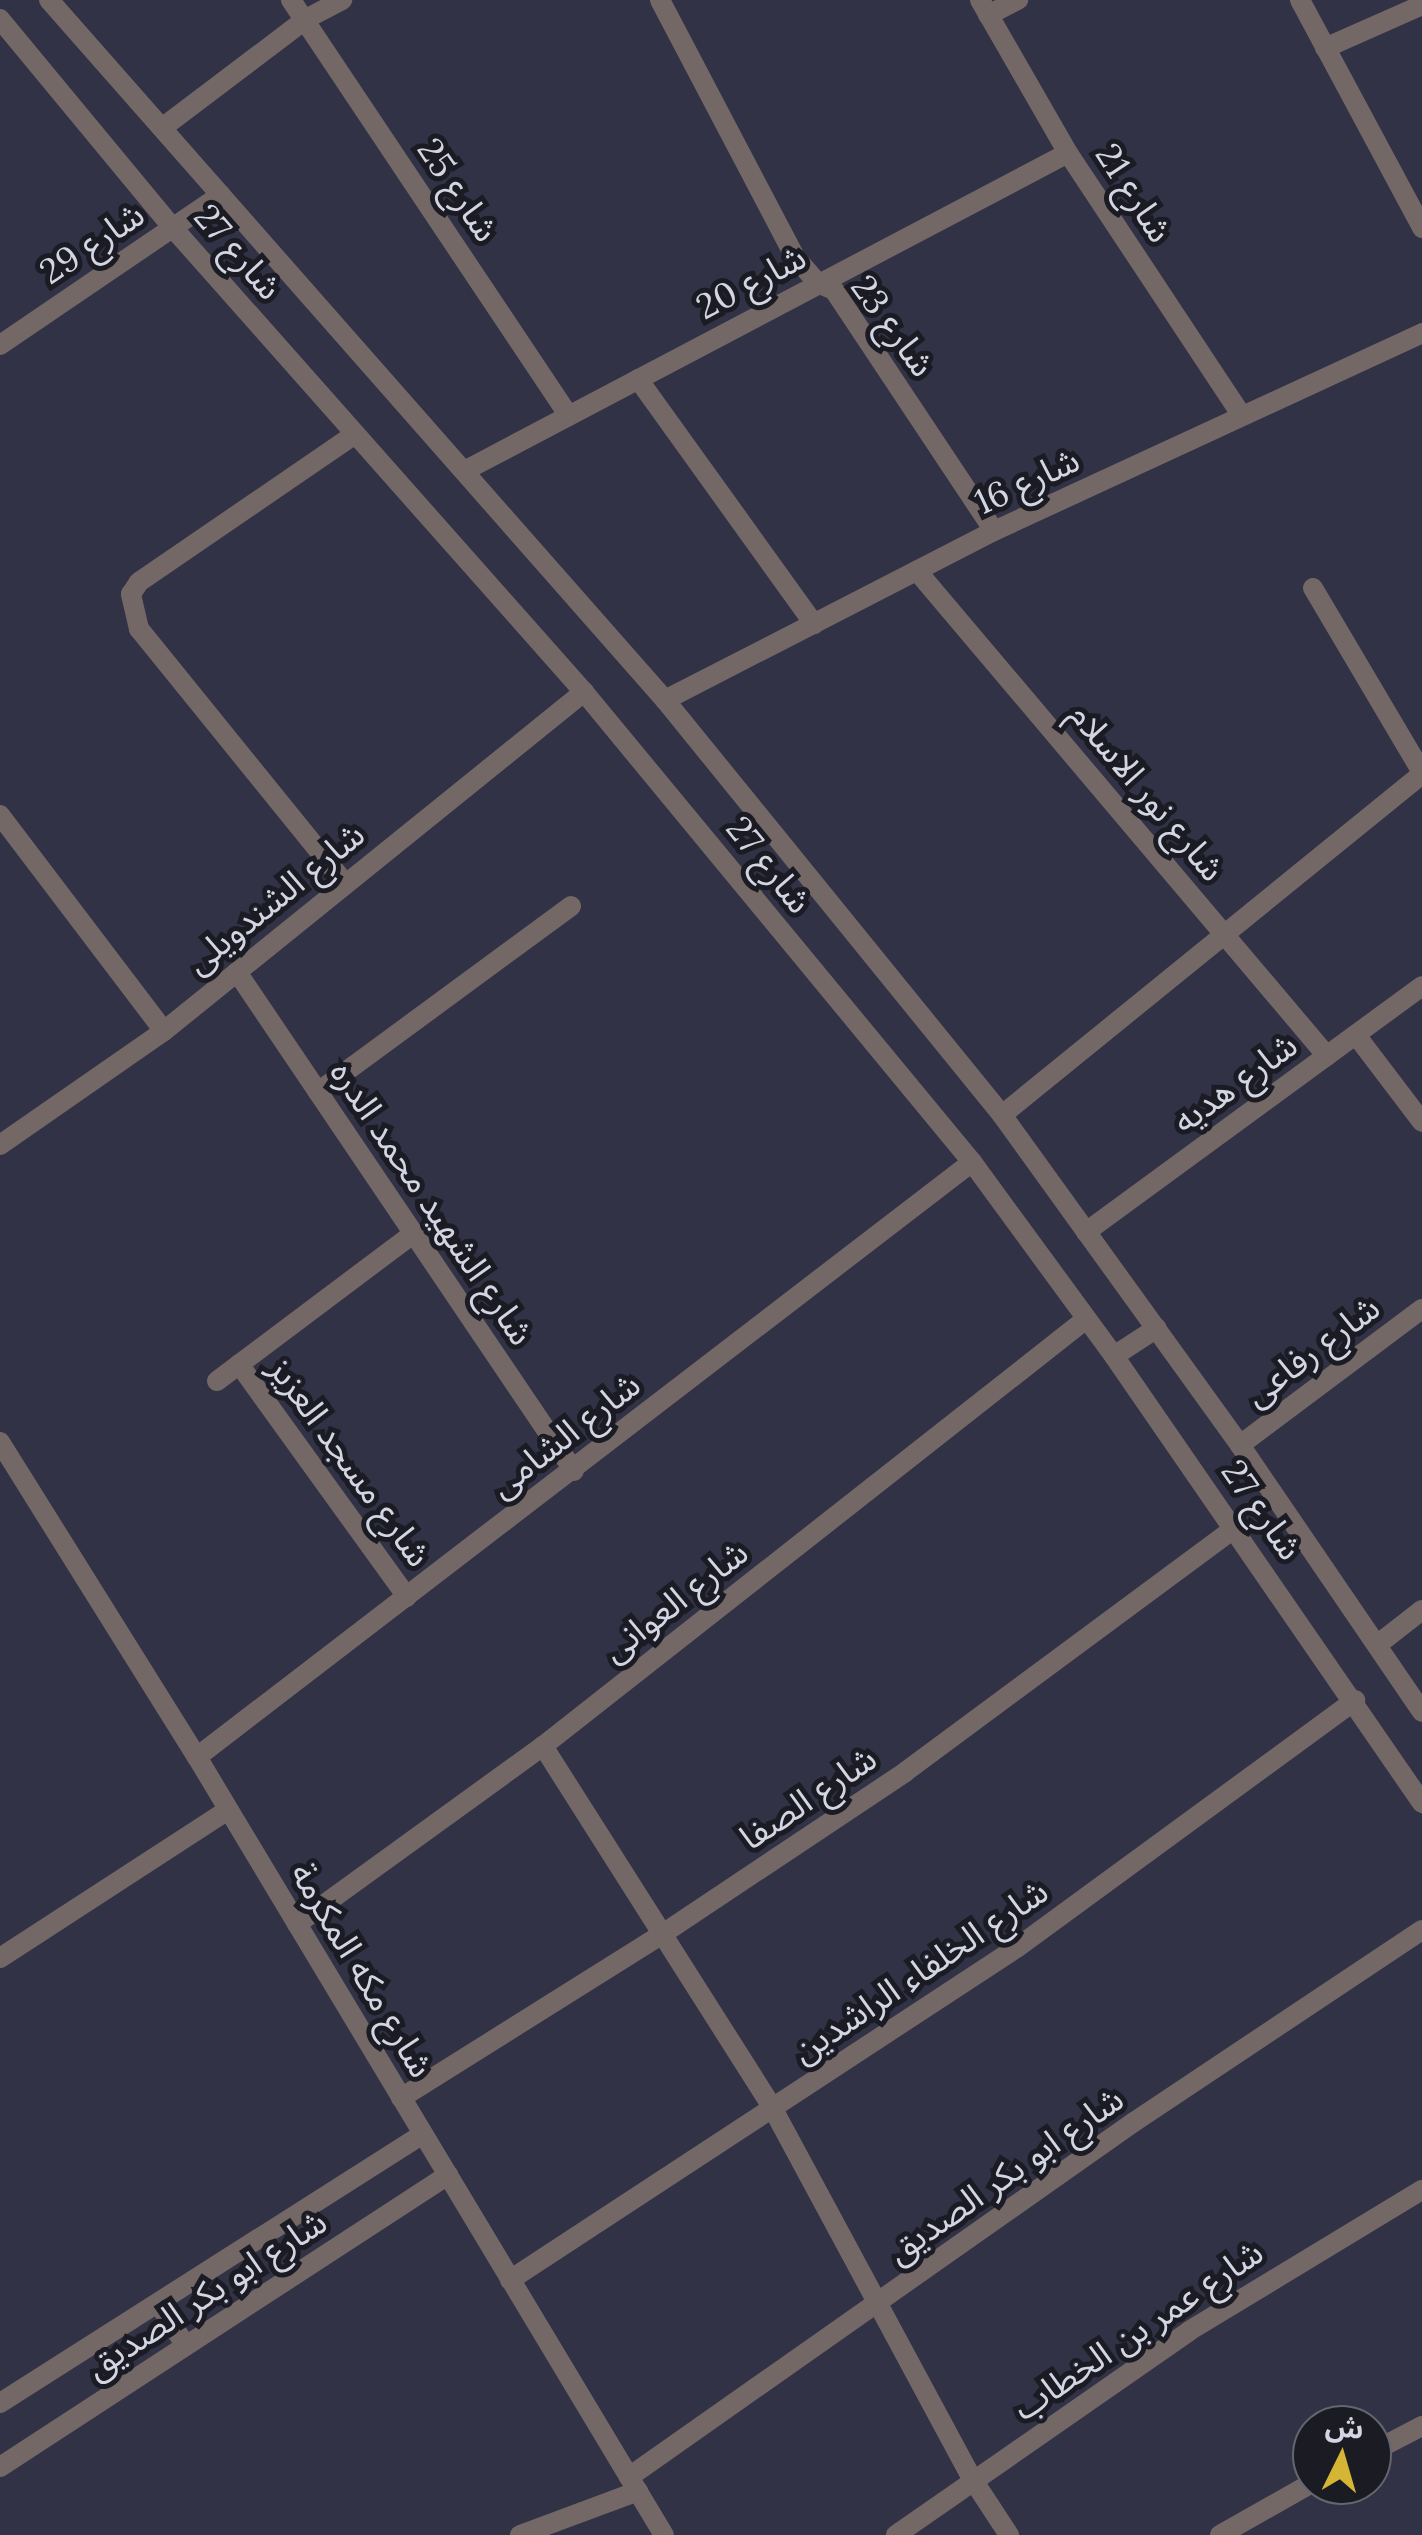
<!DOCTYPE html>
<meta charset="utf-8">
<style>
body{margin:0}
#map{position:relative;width:1422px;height:2535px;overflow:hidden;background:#313246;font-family:Lora,"Noto Sans Arabic",serif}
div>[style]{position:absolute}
.minor>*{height:20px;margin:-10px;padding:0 10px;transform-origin:10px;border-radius:10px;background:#746867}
span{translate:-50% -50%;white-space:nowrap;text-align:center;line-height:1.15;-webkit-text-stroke:10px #1b1b24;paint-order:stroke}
.street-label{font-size:35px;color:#d4d5e2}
.north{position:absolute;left:1292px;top:2405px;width:100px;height:100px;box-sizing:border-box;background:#1b1b24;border:2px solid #656570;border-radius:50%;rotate:5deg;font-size:28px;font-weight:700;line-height:40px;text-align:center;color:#d4d5e2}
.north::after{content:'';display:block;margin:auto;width:35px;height:45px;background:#d5b534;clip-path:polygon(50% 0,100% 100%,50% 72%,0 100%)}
</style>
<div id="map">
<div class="minor">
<i style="left:49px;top:0;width:932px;rotate:48.65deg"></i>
<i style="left:665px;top:700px;width:535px;rotate:50.92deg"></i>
<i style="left:1002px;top:1115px;width:407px;rotate:54.2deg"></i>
<i style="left:1240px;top:1445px;width:323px;rotate:55.7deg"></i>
<i style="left:291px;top:0;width:500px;rotate:56.25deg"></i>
<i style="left:660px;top:0;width:290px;rotate:62.3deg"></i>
<i style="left:795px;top:257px;width:35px;rotate:49deg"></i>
<i style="left:818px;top:283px;width:17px;rotate:24deg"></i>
<i style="left:834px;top:290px;width:289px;rotate:56.4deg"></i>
<i style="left:980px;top:0;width:177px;rotate:60.1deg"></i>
<i style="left:1068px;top:153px;width:315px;rotate:56.5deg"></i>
<i style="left:1300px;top:0;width:259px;rotate:61.8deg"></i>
<i style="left:988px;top:15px;width:34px;rotate:-27deg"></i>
<i style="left:0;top:19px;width:271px;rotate:50.4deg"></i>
<i style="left:173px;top:228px;width:620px;rotate:48.47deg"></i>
<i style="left:584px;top:692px;width:609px;rotate:50.46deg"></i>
<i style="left:972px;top:1162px;width:240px;rotate:53.8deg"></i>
<i style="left:1114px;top:1356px;width:543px;rotate:55.43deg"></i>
<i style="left:1325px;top:48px;width:106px;rotate:-23.9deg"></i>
<i style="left:162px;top:128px;width:181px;rotate:-37.1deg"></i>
<i style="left:306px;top:19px;width:41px;rotate:-27.8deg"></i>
<i style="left:0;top:345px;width:267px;rotate:-34.2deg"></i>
<i style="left:638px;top:379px;width:302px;rotate:54.3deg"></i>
<i style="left:466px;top:470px;width:680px;rotate:-27.77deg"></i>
<i style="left:917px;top:571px;width:635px;rotate:49.79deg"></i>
<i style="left:1313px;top:588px;width:214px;rotate:59.4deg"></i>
<i style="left:665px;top:700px;width:370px;rotate:-27.2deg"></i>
<i style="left:994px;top:531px;width:472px;rotate:-24.8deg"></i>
<i style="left:0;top:815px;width:271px;rotate:52.8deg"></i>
<i style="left:344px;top:882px;width:326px;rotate:-129deg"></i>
<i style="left:139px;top:629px;width:36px;rotate:-103deg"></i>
<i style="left:131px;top:594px;width:14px;rotate:-56deg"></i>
<i style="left:139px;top:582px;width:262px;rotate:-34.4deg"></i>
<i style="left:237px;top:972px;width:602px;rotate:55.97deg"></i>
<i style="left:1356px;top:1035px;width:109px;rotate:52.8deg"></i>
<i style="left:318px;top:1092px;width:314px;rotate:-36.3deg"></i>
<i style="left:1002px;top:1115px;width:541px;rotate:-39.07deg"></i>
<i style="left:0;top:1145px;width:200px;rotate:-34.8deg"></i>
<i style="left:164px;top:1031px;width:540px;rotate:-38.91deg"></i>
<i style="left:1086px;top:1232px;width:416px;rotate:-36.2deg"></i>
<i style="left:1114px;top:1356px;width:51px;rotate:-33.1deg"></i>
<i style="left:239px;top:1364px;width:287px;rotate:54.2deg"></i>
<i style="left:217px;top:1381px;width:245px;rotate:-36.9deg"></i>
<i style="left:0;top:1442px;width:372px;rotate:58deg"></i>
<i style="left:197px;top:1757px;width:907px;rotate:59.03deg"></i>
<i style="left:1240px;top:1445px;width:227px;rotate:-36.8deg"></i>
<i style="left:1377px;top:1645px;width:57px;rotate:-37.9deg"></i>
<i style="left:543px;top:1746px;width:430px;rotate:57.6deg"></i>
<i style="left:773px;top:2109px;width:421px;rotate:61.7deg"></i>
<i style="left:973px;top:2480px;width:66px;rotate:56.8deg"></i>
<i style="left:197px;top:1757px;width:977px;rotate:-37.51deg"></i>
<i style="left:297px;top:1924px;width:304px;rotate:-35.9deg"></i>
<i style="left:543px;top:1746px;width:689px;rotate:-38.17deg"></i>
<i style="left:0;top:1958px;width:272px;rotate:-33deg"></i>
<i style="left:401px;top:2098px;width:310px;rotate:-32.1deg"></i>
<i style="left:664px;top:1933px;width:290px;rotate:-33.7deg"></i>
<i style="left:905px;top:1772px;width:410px;rotate:-36.5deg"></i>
<i style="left:510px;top:2280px;width:607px;rotate:-33.25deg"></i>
<i style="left:1018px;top:1947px;width:418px;rotate:-36.2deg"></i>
<i style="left:158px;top:2303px;width:51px;rotate:56.9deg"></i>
<i style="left:0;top:2403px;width:501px;rotate:-32.45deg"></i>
<i style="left:1372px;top:2452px;width:56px;rotate:-27.5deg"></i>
<i style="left:0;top:2467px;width:535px;rotate:-33.1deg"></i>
<i style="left:629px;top:2477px;width:617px;rotate:-35.11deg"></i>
<i style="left:1134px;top:2122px;width:346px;rotate:-33.7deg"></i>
<i style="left:520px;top:2535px;width:126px;rotate:-20.4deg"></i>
<i style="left:896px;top:2535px;width:357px;rotate:-34.8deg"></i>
<i style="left:1189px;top:2331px;width:272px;rotate:-31.2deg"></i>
<i style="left:1220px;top:2535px;width:106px;rotate:-29.5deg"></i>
</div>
<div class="street-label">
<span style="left:458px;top:190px;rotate:56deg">شارع 25</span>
<span style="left:1134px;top:193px;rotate:57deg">شارع 21</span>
<span style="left:92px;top:243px;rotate:-34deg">شارع 29</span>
<span style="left:238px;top:252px;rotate:49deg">شارع 27</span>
<span style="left:751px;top:282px;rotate:-28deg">شارع 20</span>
<span style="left:893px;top:326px;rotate:54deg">شارع 23</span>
<span style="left:1027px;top:481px;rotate:-25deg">شارع 16</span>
<span style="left:1147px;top:792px;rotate:50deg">شارع نور الاسلام</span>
<span style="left:769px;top:865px;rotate:51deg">شارع 27</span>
<span style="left:275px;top:898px;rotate:-39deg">شارع الشندويلى</span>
<span style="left:1235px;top:1083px;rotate:-36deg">شارع هديه</span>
<span style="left:432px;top:1203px;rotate:56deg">شارع الشهيد محمد الدره</span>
<span style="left:1312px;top:1351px;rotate:-37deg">شارع رفاعى</span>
<span style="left:565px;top:1435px;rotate:-38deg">شارع الشامى</span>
<span style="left:350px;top:1462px;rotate:54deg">شارع مسجد العزيز</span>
<span style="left:1262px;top:1510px;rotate:55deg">شارع 27</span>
<span style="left:675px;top:1601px;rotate:-38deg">شارع العوانى</span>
<span style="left:808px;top:1798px;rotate:-34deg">شارع الصفا</span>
<span style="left:362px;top:1970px;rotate:59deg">شارع مكه المكرمة</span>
<span style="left:920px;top:1971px;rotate:-34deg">شارع الخلفاء الراشدين</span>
<span style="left:1005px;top:2175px;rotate:-35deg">شارع ابو بكر الصديق</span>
<span style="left:206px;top:2294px;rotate:-33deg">شارع ابو بكر الصديق</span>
<span style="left:1138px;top:2330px;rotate:-34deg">شارع عمر بن الخطاب</span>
</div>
<div class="north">ش</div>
</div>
